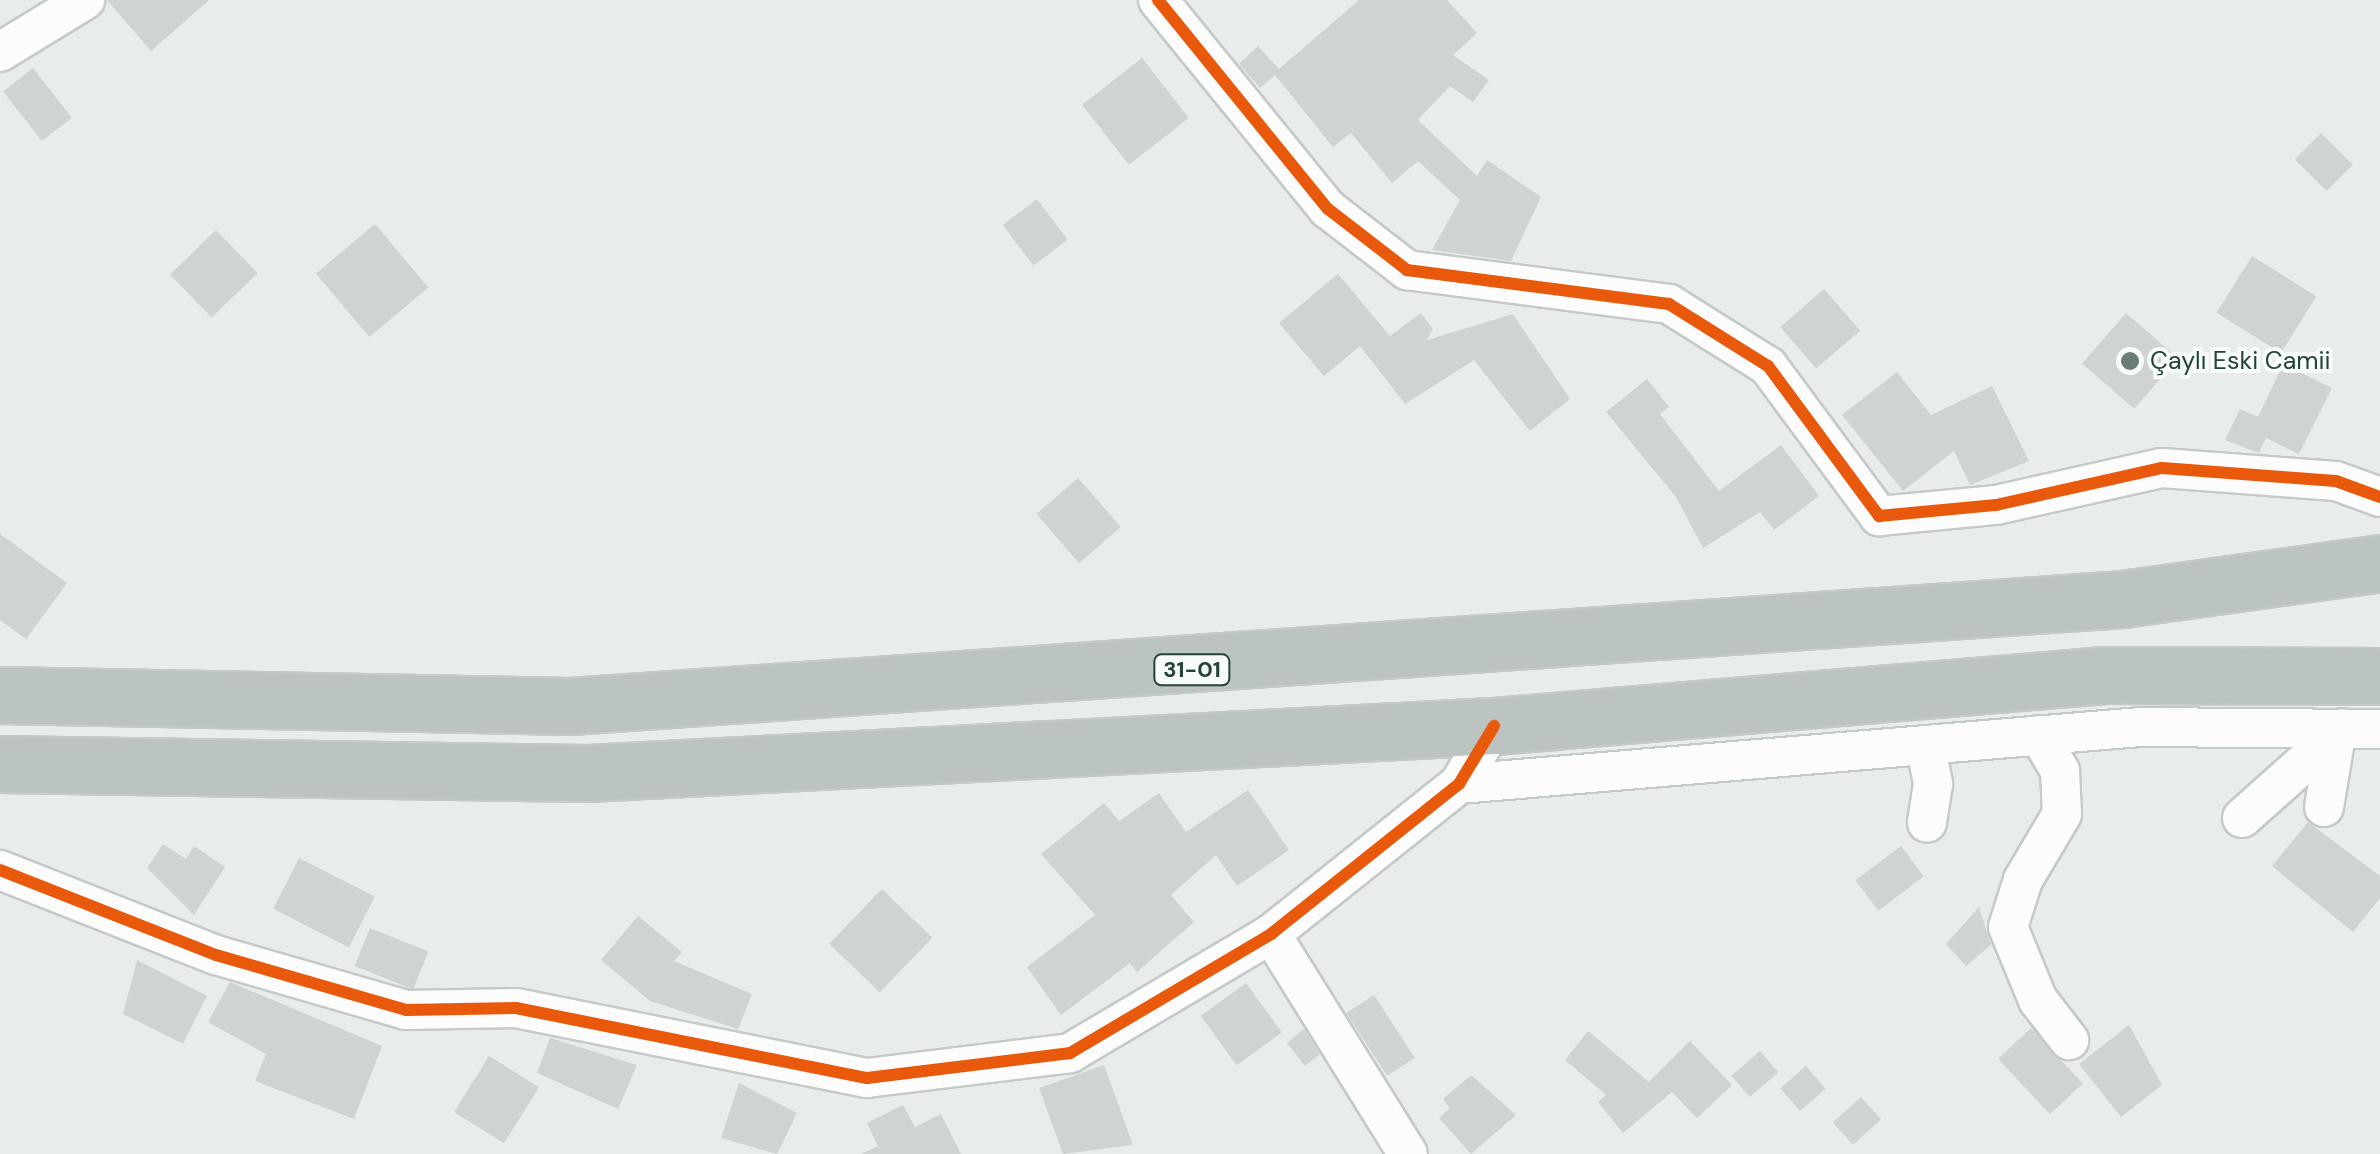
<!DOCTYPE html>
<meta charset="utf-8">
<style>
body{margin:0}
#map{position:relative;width:2380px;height:1154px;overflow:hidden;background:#e8edeb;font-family:"DM Sans",sans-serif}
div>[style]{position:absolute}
.building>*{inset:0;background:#cfd4d2;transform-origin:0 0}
.roads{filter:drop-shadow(2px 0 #c5cac8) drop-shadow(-2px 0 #c5cac8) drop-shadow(0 2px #c5cac8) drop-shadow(0 -2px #c5cac8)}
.street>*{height:38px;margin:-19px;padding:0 19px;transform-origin:19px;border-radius:19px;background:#fcfcfc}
.highway>*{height:55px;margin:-27.5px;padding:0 27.5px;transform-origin:27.5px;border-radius:27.5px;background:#bcc4c2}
.cycleway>*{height:12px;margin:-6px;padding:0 6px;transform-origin:6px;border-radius:6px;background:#e8590c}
.dots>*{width:28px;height:28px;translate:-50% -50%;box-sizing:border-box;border:5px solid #f7fbf9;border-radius:50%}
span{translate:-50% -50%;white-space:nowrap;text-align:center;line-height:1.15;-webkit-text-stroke:8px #f7fbf9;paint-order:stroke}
.shield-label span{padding:2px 8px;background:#f7fbf9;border:2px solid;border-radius:8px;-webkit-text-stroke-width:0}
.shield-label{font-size:22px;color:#24423a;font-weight:700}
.poi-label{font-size:25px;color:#24423a}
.left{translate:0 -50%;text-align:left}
</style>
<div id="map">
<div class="building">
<i style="clip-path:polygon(107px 0,209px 0,151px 51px)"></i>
<i style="clip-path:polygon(1359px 0,1447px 0,1477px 33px,1453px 55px,1489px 80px,1473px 102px,1450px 86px,1418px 120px,1477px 176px,1487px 160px,1541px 197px,1511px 261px,1432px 250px,1460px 200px,1418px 161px,1392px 183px,1351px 133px,1333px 147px,1275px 75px,1260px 88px,1239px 64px,1258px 46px,1279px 69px)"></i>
<i style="left:1142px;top:58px;width:76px;height:76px;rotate:52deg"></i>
<i style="left:33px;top:68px;width:63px;height:38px;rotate:52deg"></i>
<i style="left:2321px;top:133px;width:45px;height:37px;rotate:45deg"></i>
<i style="left:1037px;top:199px;width:51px;height:43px;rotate:53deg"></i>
<i style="left:375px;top:224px;width:83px;height:77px;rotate:50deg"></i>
<i style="left:216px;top:230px;width:60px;height:64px;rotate:46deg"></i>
<i style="left:2252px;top:256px;width:76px;height:67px;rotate:32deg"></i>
<i style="clip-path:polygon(1338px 274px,1390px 336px,1421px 313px,1433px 329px,1427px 340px,1513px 314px,1570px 399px,1530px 431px,1474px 360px,1405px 404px,1360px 346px,1324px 376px,1279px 323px)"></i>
<i style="left:1824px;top:289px;width:55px;height:58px;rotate:49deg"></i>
<i style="left:2126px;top:313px;width:69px;height:67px;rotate:41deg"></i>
<i style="clip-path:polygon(2283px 364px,2332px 388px,2299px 454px,2266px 438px,2259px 453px,2225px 440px,2240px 409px,2258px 417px)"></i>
<i style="clip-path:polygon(1897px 372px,1931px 415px,1992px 386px,2029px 461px,1970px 485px,1954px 451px,1903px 491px,1842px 415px)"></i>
<i style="clip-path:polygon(1647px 379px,1669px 407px,1660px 414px,1719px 491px,1781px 445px,1819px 496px,1774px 530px,1760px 512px,1703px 548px,1676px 497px,1606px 412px)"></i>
<i style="left:1078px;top:478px;width:65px;height:55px;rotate:49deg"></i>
<i style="clip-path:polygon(0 534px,67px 583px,26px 639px,0 620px)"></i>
<i style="clip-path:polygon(1248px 790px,1289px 850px,1237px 886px,1216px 855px,1171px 895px,1194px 922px,1137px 972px,1130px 963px,1061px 1015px,1027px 967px,1095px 915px,1041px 854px,1104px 803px,1119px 821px,1159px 793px,1186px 832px)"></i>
<i style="clip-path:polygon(2308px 822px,2380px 876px,2380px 898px,2353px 932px,2272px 866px)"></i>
<i style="clip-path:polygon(163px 844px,186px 859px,194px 846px,225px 867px,194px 915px,147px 868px)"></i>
<i style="left:1901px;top:846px;width:38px;height:57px;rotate:53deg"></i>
<i style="left:299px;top:858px;width:85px;height:57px;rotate:27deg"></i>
<i style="left:882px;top:889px;width:70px;height:76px;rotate:44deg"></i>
<i style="clip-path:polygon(1979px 907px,1991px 945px,1966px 966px,1946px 944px)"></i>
<i style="clip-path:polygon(638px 916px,682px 952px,674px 961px,752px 994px,738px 1029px,650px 1001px,601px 960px)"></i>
<i style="left:370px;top:928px;width:63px;height:41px;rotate:22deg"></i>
<i style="clip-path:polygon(137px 960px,207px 996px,183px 1044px,123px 1014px)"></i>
<i style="clip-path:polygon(230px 982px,382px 1046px,354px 1119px,255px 1081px,266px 1054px,208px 1022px)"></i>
<i style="left:1246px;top:983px;width:61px;height:56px;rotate:54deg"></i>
<i style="left:1374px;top:995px;width:75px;height:33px;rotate:57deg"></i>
<i style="clip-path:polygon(2129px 1025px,2162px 1085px,2121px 1117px,2079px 1064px)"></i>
<i style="left:2031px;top:1028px;width:76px;height:45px;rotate:47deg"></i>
<i style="clip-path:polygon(1304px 1029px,1320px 1054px,1305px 1066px,1287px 1043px)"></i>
<i style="clip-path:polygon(1588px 1031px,1649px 1082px,1690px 1041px,1732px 1085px,1697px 1118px,1672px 1092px,1623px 1133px,1598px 1102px,1606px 1095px,1565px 1060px)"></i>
<i style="clip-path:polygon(550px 1038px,637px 1065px,618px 1109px,537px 1073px)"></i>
<i style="left:1760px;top:1051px;width:28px;height:38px;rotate:49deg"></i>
<i style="left:489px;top:1056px;width:59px;height:66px;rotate:32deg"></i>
<i style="clip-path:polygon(1104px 1065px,1133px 1145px,1063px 1154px,1039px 1088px)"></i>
<i style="left:1806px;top:1066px;width:30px;height:34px;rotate:49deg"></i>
<i style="clip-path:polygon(1471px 1075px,1516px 1115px,1471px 1154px,1439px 1118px,1450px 1108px,1443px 1099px)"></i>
<i style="clip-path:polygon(739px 1083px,797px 1113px,777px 1154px,721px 1138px)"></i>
<i style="left:1861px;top:1097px;width:30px;height:38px;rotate:48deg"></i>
<i style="clip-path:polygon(903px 1105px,915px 1127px,941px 1114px,961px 1154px,861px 1154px,878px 1146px,867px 1123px)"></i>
</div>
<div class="roads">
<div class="street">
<i style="left:1158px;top:0;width:269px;rotate:50.9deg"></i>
<i style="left:1328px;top:209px;width:100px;rotate:37.7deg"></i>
<i style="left:1407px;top:270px;width:264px;rotate:7.4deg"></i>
<i style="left:1669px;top:304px;width:117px;rotate:32.1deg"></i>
<i style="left:1768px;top:366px;width:187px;rotate:53.5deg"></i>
<i style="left:1879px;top:516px;width:118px;rotate:-5.4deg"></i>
<i style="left:1996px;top:505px;width:170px;rotate:-12.6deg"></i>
<i style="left:2162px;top:468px;width:174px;rotate:4.3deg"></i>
<i style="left:2336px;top:481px;width:47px;rotate:20deg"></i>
<i style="left:0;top:52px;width:100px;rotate:-31.5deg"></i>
<i style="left:2039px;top:735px;width:42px;rotate:59.7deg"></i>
<i style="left:2060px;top:771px;width:43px;rotate:87.3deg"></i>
<i style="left:2062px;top:814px;width:77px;rotate:120.6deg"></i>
<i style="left:2023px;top:880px;width:49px;rotate:107.7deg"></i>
<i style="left:2008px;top:927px;width:79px;rotate:67.7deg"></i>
<i style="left:2038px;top:1000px;width:51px;rotate:52.2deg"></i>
<i style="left:1925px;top:745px;width:40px;rotate:78deg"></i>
<i style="left:1933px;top:784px;width:39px;rotate:99deg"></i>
<i style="left:1459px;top:784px;width:683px;rotate:-4.78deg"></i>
<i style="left:2140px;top:727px;width:240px;rotate:0.5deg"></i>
<i style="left:2324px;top:807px;width:67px;rotate:-80.5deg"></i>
<i style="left:2242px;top:818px;width:135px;rotate:-41.7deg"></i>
<i style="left:0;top:870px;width:232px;rotate:21.5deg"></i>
<i style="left:216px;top:955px;width:198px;rotate:16.1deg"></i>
<i style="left:406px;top:1010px;width:110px;rotate:-1deg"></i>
<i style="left:516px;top:1008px;width:358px;rotate:11.3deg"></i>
<i style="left:867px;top:1078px;width:205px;rotate:-7deg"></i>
<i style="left:1070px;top:1053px;width:234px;rotate:-30.6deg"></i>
<i style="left:1271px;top:934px;width:241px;rotate:-38.6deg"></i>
<i style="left:1459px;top:784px;width:68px;rotate:-58.9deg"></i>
<i style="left:1271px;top:934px;width:259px;rotate:58.1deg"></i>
</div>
<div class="highway">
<i style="left:0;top:695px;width:570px;rotate:1.11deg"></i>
<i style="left:570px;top:706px;width:1556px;rotate:-3.94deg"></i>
<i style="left:2122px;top:599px;width:260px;rotate:-7.9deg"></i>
<i style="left:0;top:764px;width:588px;rotate:0.88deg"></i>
<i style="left:588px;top:773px;width:907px;rotate:-2.97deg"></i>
<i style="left:1494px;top:726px;width:613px;rotate:-4.77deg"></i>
<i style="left:2105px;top:675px;width:275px;rotate:0.2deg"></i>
</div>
</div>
<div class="cycleway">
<i style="left:1158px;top:0;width:269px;rotate:50.9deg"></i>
<i style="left:1328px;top:209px;width:100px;rotate:37.7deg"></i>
<i style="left:1407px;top:270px;width:264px;rotate:7.4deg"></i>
<i style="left:1669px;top:304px;width:117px;rotate:32.1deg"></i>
<i style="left:1768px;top:366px;width:187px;rotate:53.5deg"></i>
<i style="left:1879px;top:516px;width:118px;rotate:-5.4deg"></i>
<i style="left:1996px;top:505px;width:170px;rotate:-12.6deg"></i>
<i style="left:2162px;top:468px;width:174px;rotate:4.3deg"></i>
<i style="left:2336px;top:481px;width:47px;rotate:20deg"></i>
<i style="left:0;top:870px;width:232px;rotate:21.5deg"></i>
<i style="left:216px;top:955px;width:198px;rotate:16.1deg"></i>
<i style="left:406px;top:1010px;width:110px;rotate:-1deg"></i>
<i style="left:516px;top:1008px;width:358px;rotate:11.3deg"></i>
<i style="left:867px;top:1078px;width:205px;rotate:-7deg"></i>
<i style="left:1070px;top:1053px;width:234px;rotate:-30.6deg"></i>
<i style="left:1271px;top:934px;width:241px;rotate:-38.6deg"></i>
<i style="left:1459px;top:784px;width:68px;rotate:-58.9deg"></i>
</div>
<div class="dots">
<i style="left:2130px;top:361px;background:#697e78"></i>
</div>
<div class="shield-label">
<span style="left:1192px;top:670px">31-01</span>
</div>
<div class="poi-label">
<span class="left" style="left:2150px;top:361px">Çaylı Eski Camii</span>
</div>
</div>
